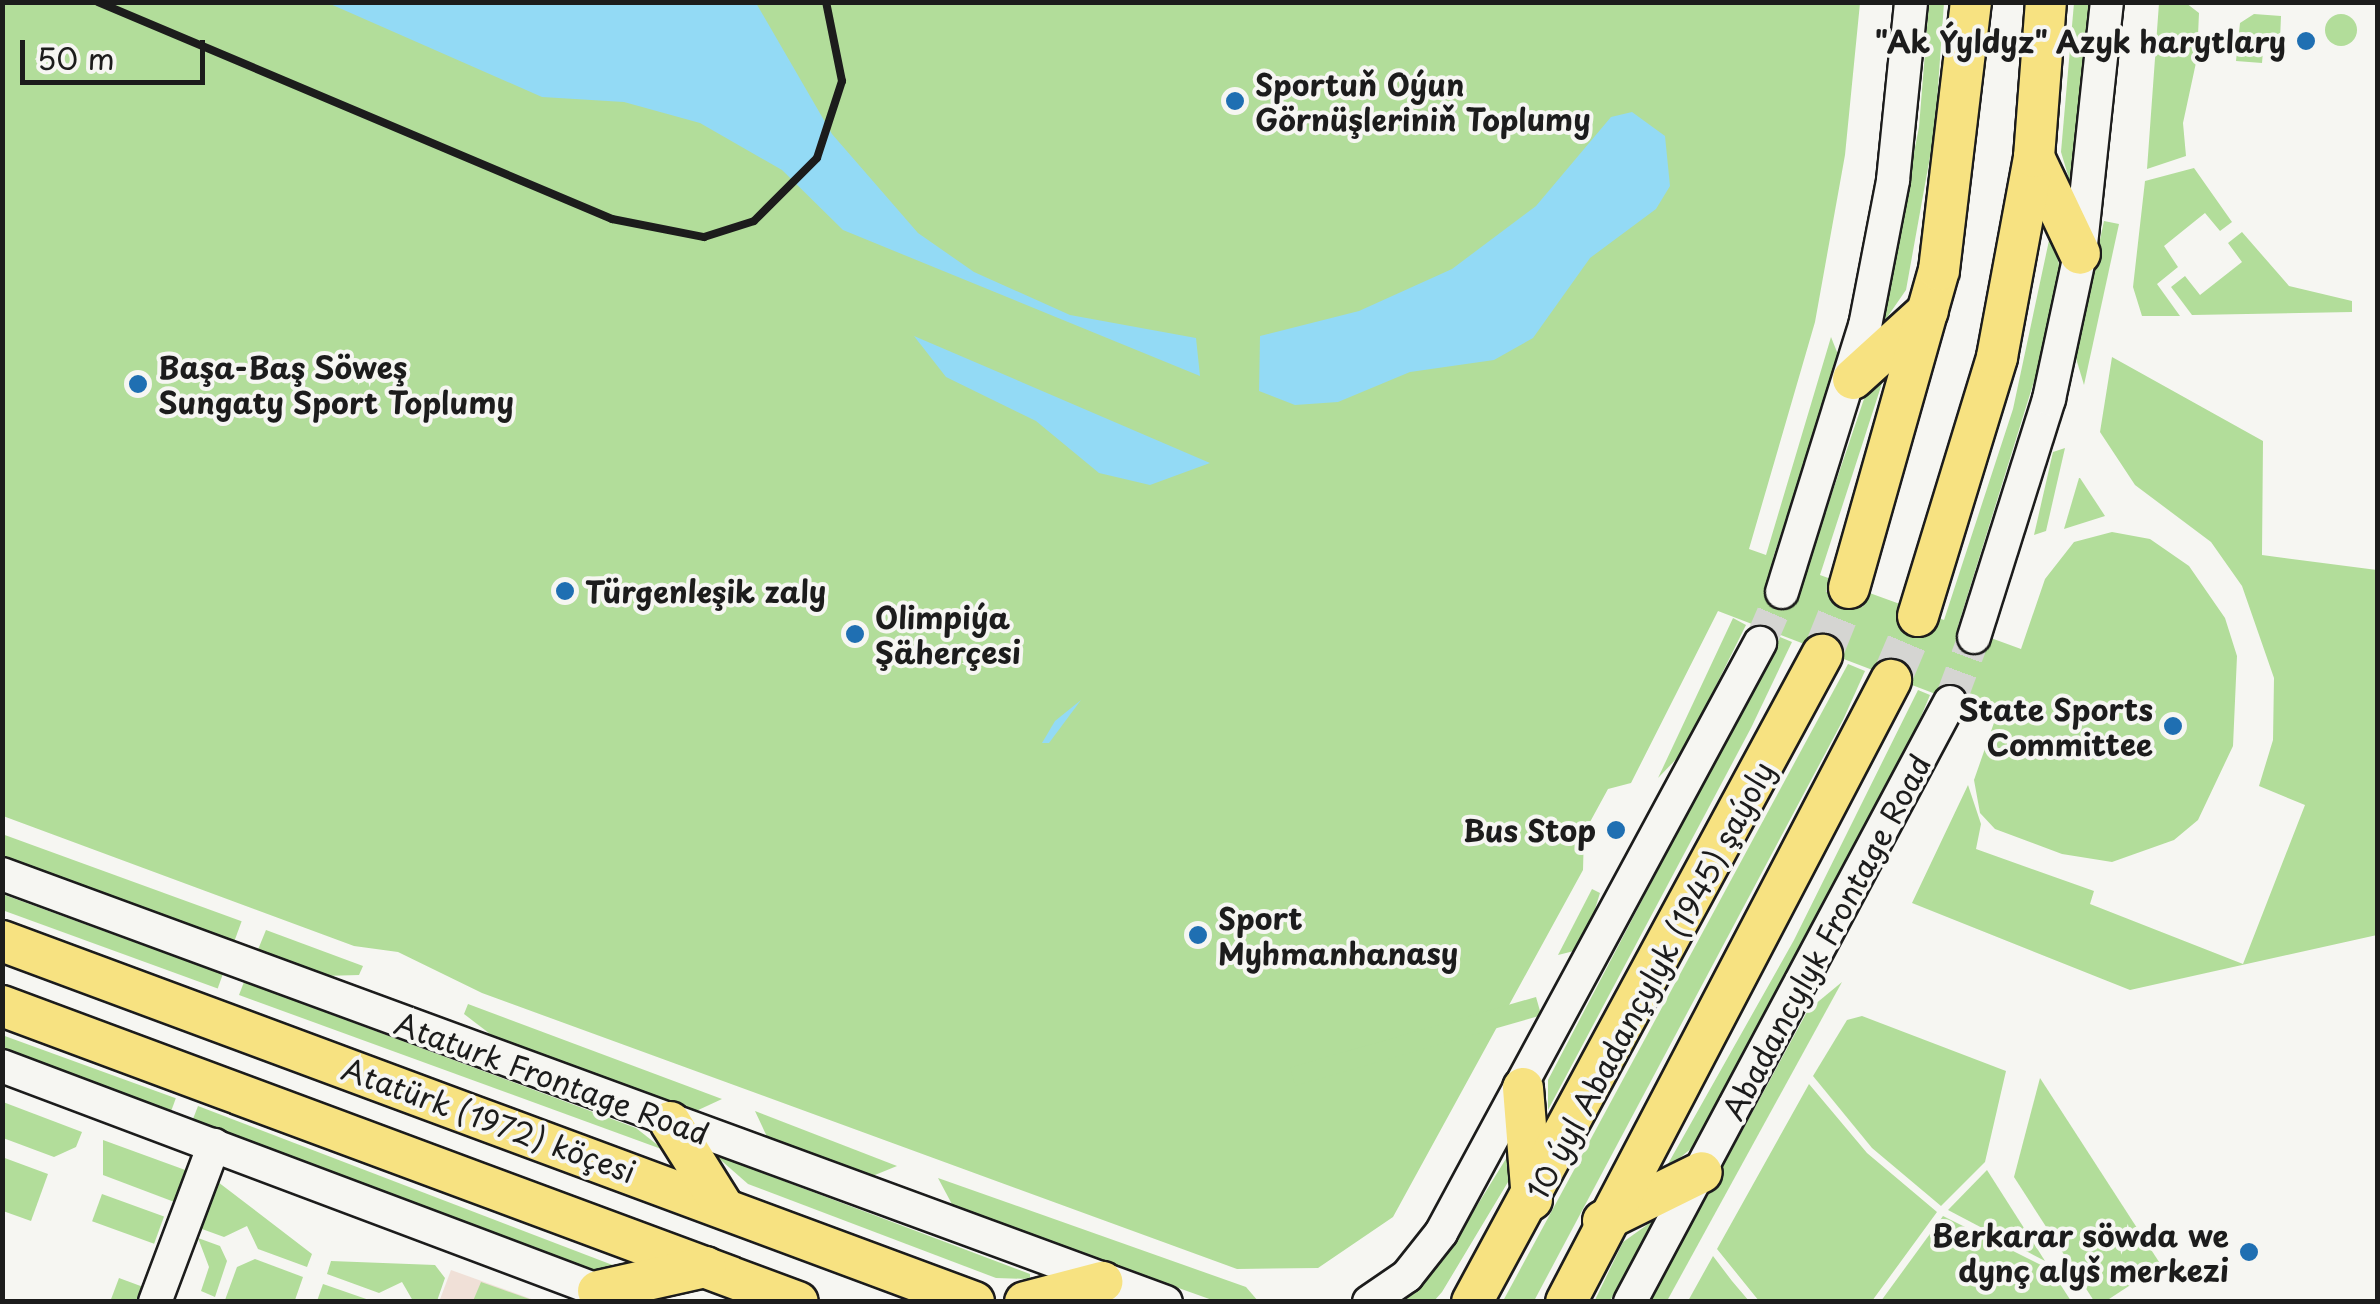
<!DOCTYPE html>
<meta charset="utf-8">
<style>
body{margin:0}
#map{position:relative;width:2380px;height:1304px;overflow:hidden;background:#f6f6f2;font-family:"Playpen Sans",sans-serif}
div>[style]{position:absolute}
.built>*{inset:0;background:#f0e0d7}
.green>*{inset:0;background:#b2dd9a;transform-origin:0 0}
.round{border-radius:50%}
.water>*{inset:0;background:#93daf5}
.minor-tunnel>*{height:32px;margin-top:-16px;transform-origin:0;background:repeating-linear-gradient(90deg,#d5d5d2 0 32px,transparent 0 48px)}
.major-tunnel>*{height:40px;margin-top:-20px;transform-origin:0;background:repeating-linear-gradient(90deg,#d5d5d2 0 40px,transparent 0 60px)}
.roads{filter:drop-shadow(2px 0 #1c1c1c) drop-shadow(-2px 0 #1c1c1c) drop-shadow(0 2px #1c1c1c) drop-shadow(0 -2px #1c1c1c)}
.minor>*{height:32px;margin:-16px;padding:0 16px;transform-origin:16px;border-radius:16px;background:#f6f6f2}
.major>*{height:40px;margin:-20px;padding:0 20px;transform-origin:20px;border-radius:20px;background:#f7e281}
.rail>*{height:8px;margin:-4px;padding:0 4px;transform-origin:4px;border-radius:4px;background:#1c1c1c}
.dots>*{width:28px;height:28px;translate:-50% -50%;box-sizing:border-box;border:5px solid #f6f6f2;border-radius:50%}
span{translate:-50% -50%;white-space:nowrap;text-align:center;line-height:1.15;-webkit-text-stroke:8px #f6f6f2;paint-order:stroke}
.poi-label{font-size:30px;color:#1c1c1c;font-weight:700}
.right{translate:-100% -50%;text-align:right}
.left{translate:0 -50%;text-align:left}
.street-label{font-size:30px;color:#1c1c1c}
.frame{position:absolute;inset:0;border:5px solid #1c1c1c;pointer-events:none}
.scale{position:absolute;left:20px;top:40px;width:185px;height:45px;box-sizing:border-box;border:5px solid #1c1c1c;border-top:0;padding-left:12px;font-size:30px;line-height:35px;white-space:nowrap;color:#1c1c1c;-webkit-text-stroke:8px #f6f6f2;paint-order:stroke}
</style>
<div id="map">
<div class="built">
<i style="clip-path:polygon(451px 1270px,537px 1301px,439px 1302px)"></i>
</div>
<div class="green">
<i style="clip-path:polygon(2px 3px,1860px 3px,1845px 155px,1815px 322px,1749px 549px,1766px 555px,1831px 337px,1839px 357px,1773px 558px,1806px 570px,1867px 390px,1885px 374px,1820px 575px,1944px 620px,2013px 409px,2051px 231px,2060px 269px,2040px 362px,1958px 626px,2021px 649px,2045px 579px,2074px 542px,2112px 532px,2150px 539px,2189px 566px,2225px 618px,2237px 656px,2233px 746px,2198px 820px,2174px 840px,2112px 862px,2062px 854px,1995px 829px,1980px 813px,1974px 780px,1996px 717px,1718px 611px,1631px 783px,1608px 789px,1584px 833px,1583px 870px,1393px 1217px,1318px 1268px,1237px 1269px,482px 993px,398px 952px,354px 946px,3px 816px)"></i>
<i style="clip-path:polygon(1929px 3px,1944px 3px,1935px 129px,1906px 290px,1879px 329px,1919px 127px)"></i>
<i style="clip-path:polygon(2074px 3px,2090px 3px,2073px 192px,2061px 152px)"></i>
<i style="clip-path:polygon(2159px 3px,2186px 3px,2199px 13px,2197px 58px,2183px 123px,2186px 156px,2147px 169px)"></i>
<i class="round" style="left:2325px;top:14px;width:32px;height:32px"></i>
<i style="clip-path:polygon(2254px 14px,2281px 16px,2280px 40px,2264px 39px,2262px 63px,2236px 61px,2240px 23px)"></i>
<i style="clip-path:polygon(2194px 168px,2232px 222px,2220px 231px,2205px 213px,2164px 246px,2178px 267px,2157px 284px,2180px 316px,2142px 316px,2133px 287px,2145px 181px)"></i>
<i style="clip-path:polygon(2104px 221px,2119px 224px,2084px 385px,2075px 355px)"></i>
<i style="clip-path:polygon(2242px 232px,2289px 286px,2352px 301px,2352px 312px,2192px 315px,2171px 287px,2185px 276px,2200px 295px,2242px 262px,2228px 243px)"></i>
<i style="clip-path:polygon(2112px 357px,2263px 441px,2262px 555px,2377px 570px,2377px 935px,2130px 990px,1912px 903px,1968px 785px,1981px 824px,1976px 849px,2094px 891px,2090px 904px,2243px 964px,2305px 805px,2259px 786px,2273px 740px,2274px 678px,2242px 586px,2211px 542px,2135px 485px,2100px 432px)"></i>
<i style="clip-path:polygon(2065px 448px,2046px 531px,2034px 535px,2053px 452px)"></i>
<i style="clip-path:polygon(2080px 478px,2105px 516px,2064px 529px,2079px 478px)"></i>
<i style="clip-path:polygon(1733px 618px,1746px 625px,1683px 752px,1658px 778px)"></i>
<i style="clip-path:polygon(1780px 637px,1792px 642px,1751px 728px,1548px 1110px,1548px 1080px)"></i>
<i style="clip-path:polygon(1848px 664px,1865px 671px,1843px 720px,1534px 1301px,1503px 1301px)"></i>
<i style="clip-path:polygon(1918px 690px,1930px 695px,1920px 719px,1806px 946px,1693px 1147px,1664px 1171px,1794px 940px)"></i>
<i style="left:2px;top:834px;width:255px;height:24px;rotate:20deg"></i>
<i style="clip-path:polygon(1592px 889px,1600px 893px,1589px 928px,1574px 951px,1558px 955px)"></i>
<i style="left:2px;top:894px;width:235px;height:15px;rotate:20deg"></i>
<i style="clip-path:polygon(266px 930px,363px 966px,359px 975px,323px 976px,257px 952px)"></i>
<i style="clip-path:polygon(244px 982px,636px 1128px,664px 1150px,239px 995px)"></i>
<i style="clip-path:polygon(1842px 982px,1667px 1301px,1649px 1302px,1808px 1010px)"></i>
<i style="left:1536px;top:997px;width:19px;height:256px;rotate:74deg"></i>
<i style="clip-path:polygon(468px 1004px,722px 1099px,694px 1112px,498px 1040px,464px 1014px)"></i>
<i style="clip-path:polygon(1862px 1016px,2006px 1071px,1985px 1162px,1941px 1206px,1872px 1148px,1813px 1076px,1847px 1020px)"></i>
<i style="left:2px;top:1035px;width:185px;height:15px;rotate:20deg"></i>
<i style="clip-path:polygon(2040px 1078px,2161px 1265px,2106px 1301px,2094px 1301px,2014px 1177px)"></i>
<i style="clip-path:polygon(1809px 1084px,1867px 1153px,1937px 1212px,1872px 1301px,1759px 1301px,1717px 1249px)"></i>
<i style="clip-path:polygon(3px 1102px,82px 1132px,76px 1147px,54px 1157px,3px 1138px)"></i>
<i style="left:198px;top:1106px;width:451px;height:15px;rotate:21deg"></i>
<i style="clip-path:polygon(755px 1111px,897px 1166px,870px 1177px,769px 1141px)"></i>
<i style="clip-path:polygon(103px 1140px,188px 1171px,177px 1203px,103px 1175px)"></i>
<i style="clip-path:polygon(1512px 1149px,1508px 1182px,1442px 1292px,1434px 1301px,1399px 1302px,1444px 1259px)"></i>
<i style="clip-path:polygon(715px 1155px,1030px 1274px,1030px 1279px,996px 1278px,748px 1184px)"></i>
<i style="clip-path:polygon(2px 1157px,48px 1174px,31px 1221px,3px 1211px)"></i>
<i style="clip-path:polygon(1987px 1170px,2045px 1261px,1948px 1210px)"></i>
<i style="clip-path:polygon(938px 1178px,1246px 1287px,1258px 1301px,1215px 1301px,954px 1208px)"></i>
<i style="clip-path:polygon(218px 1182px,312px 1254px,307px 1267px,258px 1249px,247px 1226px,224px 1237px,202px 1229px)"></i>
<i style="left:102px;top:1194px;width:66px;height:29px;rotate:20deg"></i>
<i style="clip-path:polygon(1943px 1216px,2051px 1270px,2071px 1301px,1881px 1301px)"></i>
<i style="clip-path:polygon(1654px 1220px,1610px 1301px,1594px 1302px,1623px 1242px)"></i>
<i style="clip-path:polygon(198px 1238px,220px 1246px,227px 1261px,215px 1297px,201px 1291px,209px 1267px)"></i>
<i style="clip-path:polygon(1713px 1256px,1732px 1281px,1749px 1301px,1688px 1301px)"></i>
<i style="clip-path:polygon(255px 1259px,303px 1277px,295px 1300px,225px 1300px,237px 1267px)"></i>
<i style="clip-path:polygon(331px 1261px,435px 1265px,445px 1278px,437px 1301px,413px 1301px,402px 1282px,379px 1293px,327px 1274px)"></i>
<i style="clip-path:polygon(119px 1278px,146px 1288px,141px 1301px,110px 1302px)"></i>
<i style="clip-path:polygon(481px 1282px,535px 1301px,473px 1301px)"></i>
<i style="clip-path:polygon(323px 1284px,372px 1301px,317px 1301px)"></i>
</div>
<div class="water">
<i style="clip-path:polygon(328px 3px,756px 3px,832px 134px,918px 233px,974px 272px,1070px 315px,1196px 338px,1200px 376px,843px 230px,782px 170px,700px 123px,624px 102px,542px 97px)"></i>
<i style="clip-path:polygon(1632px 112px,1665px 136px,1670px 186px,1656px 209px,1590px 258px,1533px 338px,1494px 360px,1410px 372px,1338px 402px,1295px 405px,1259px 391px,1260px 336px,1359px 311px,1452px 269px,1536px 206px,1611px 117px)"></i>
<i style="clip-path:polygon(914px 336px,1210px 463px,1150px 485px,1099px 473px,1036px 421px,946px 377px)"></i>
<i style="clip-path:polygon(1081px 700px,1049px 743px,1042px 743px,1055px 721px)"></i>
</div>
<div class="minor-tunnel">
<i style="left:1760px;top:643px;width:56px;rotate:-66.7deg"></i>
<i style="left:1950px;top:702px;width:69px;rotate:-69.7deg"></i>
</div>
<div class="major-tunnel">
<i style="left:1822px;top:655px;width:72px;rotate:-68.1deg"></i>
<i style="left:1891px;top:680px;width:69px;rotate:-67.1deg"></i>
</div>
<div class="roads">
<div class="minor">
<i style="left:1782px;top:592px;width:279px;rotate:-72.7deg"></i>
<i style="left:1865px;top:326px;width:149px;rotate:-79.1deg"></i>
<i style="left:1893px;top:180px;width:179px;rotate:-84.2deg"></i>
<i style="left:1974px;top:637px;width:250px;rotate:-72.5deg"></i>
<i style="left:2049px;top:399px;width:148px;rotate:-77.9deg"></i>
<i style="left:2080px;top:254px;width:253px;rotate:-83.9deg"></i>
<i style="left:2px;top:874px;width:1240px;rotate:20.19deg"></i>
<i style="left:2px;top:1066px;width:661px;rotate:20.63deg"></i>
<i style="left:155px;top:1302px;width:168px;rotate:-69.4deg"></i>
<i style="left:1369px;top:1302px;width:46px;rotate:-34.4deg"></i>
<i style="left:1407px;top:1276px;width:55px;rotate:-51.7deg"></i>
<i style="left:1441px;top:1233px;width:671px;rotate:-61.6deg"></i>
<i style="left:1630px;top:1302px;width:680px;rotate:-61.93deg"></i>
</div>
<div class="major">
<i style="left:2034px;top:157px;width:107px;rotate:64.6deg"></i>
<i style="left:1853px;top:379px;width:101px;rotate:-42.2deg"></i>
<i style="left:1849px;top:588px;width:330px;rotate:-74.2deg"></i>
<i style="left:1939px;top:270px;width:270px;rotate:-83.2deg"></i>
<i style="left:1918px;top:616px;width:271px;rotate:-73deg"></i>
<i style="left:1997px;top:357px;width:203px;rotate:-79.5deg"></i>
<i style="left:2034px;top:157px;width:155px;rotate:-85.6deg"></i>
<i style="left:2px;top:941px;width:1037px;rotate:20.37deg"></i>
<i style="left:2px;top:1006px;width:849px;rotate:20.4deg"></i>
<i style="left:1523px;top:1088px;width:112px;rotate:85.4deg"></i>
<i style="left:670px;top:1122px;width:98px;rotate:57.9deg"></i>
<i style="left:1603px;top:1221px;width:110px;rotate:-26.3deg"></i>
<i style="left:598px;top:1291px;width:110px;rotate:-12.6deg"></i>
<i style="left:1025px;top:1302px;width:80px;rotate:-14.6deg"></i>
<i style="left:1472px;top:1302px;width:736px;rotate:-61.59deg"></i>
<i style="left:1566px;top:1302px;width:702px;rotate:-62.41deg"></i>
</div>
</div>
<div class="rail">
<i style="left:98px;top:2px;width:558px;rotate:22.89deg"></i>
<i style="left:612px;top:219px;width:94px;rotate:11.1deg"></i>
<i style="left:704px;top:237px;width:52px;rotate:-17.7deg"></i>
<i style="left:754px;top:221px;width:89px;rotate:-45deg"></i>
<i style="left:817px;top:158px;width:81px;rotate:-72deg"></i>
<i style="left:842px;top:81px;width:81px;rotate:-101.4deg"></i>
</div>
<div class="dots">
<i style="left:2306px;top:41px;background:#1f6fb2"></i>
<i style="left:1235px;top:101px;background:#1f6fb2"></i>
<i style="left:138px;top:384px;background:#1f6fb2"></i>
<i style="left:565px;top:591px;background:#1f6fb2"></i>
<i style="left:855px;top:634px;background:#1f6fb2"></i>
<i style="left:2173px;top:726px;background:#1f6fb2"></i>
<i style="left:1616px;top:830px;background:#1f6fb2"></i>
<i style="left:1198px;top:935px;background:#1f6fb2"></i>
<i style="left:2249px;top:1252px;background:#1f6fb2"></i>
</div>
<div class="poi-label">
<span class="right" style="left:2286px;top:41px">"Ak Ýyldyz" Azyk harytlary</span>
<span class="left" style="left:1255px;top:101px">Sportuň Oýun<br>Görnüşleriniň Toplumy</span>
<span class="left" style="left:158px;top:384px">Başa-Baş Söweş<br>Sungaty Sport Toplumy</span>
<span class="left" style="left:585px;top:591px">Türgenleşik zaly</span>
<span class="left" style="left:875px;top:634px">Olimpiýa<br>Şäherçesi</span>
<span class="right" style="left:2153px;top:726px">State Sports<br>Committee</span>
<span class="right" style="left:1596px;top:830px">Bus Stop</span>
<span class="left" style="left:1218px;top:935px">Sport<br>Myhmanhanasy</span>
<span class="right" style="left:2229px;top:1252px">Berkarar söwda we<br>dynç alyš merkezi</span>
</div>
<div class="street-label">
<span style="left:1826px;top:937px;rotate:-62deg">Abadancylyk Frontage Road</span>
<span style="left:1650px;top:980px;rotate:-62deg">10 ýyl Abadançylyk (1945) şaýoly</span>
<span style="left:552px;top:1078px;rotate:20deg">Ataturk Frontage Road</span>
<span style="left:489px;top:1120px;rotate:20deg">Atatürk (1972) köçesi</span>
</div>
<div class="frame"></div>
<div class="scale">50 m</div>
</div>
